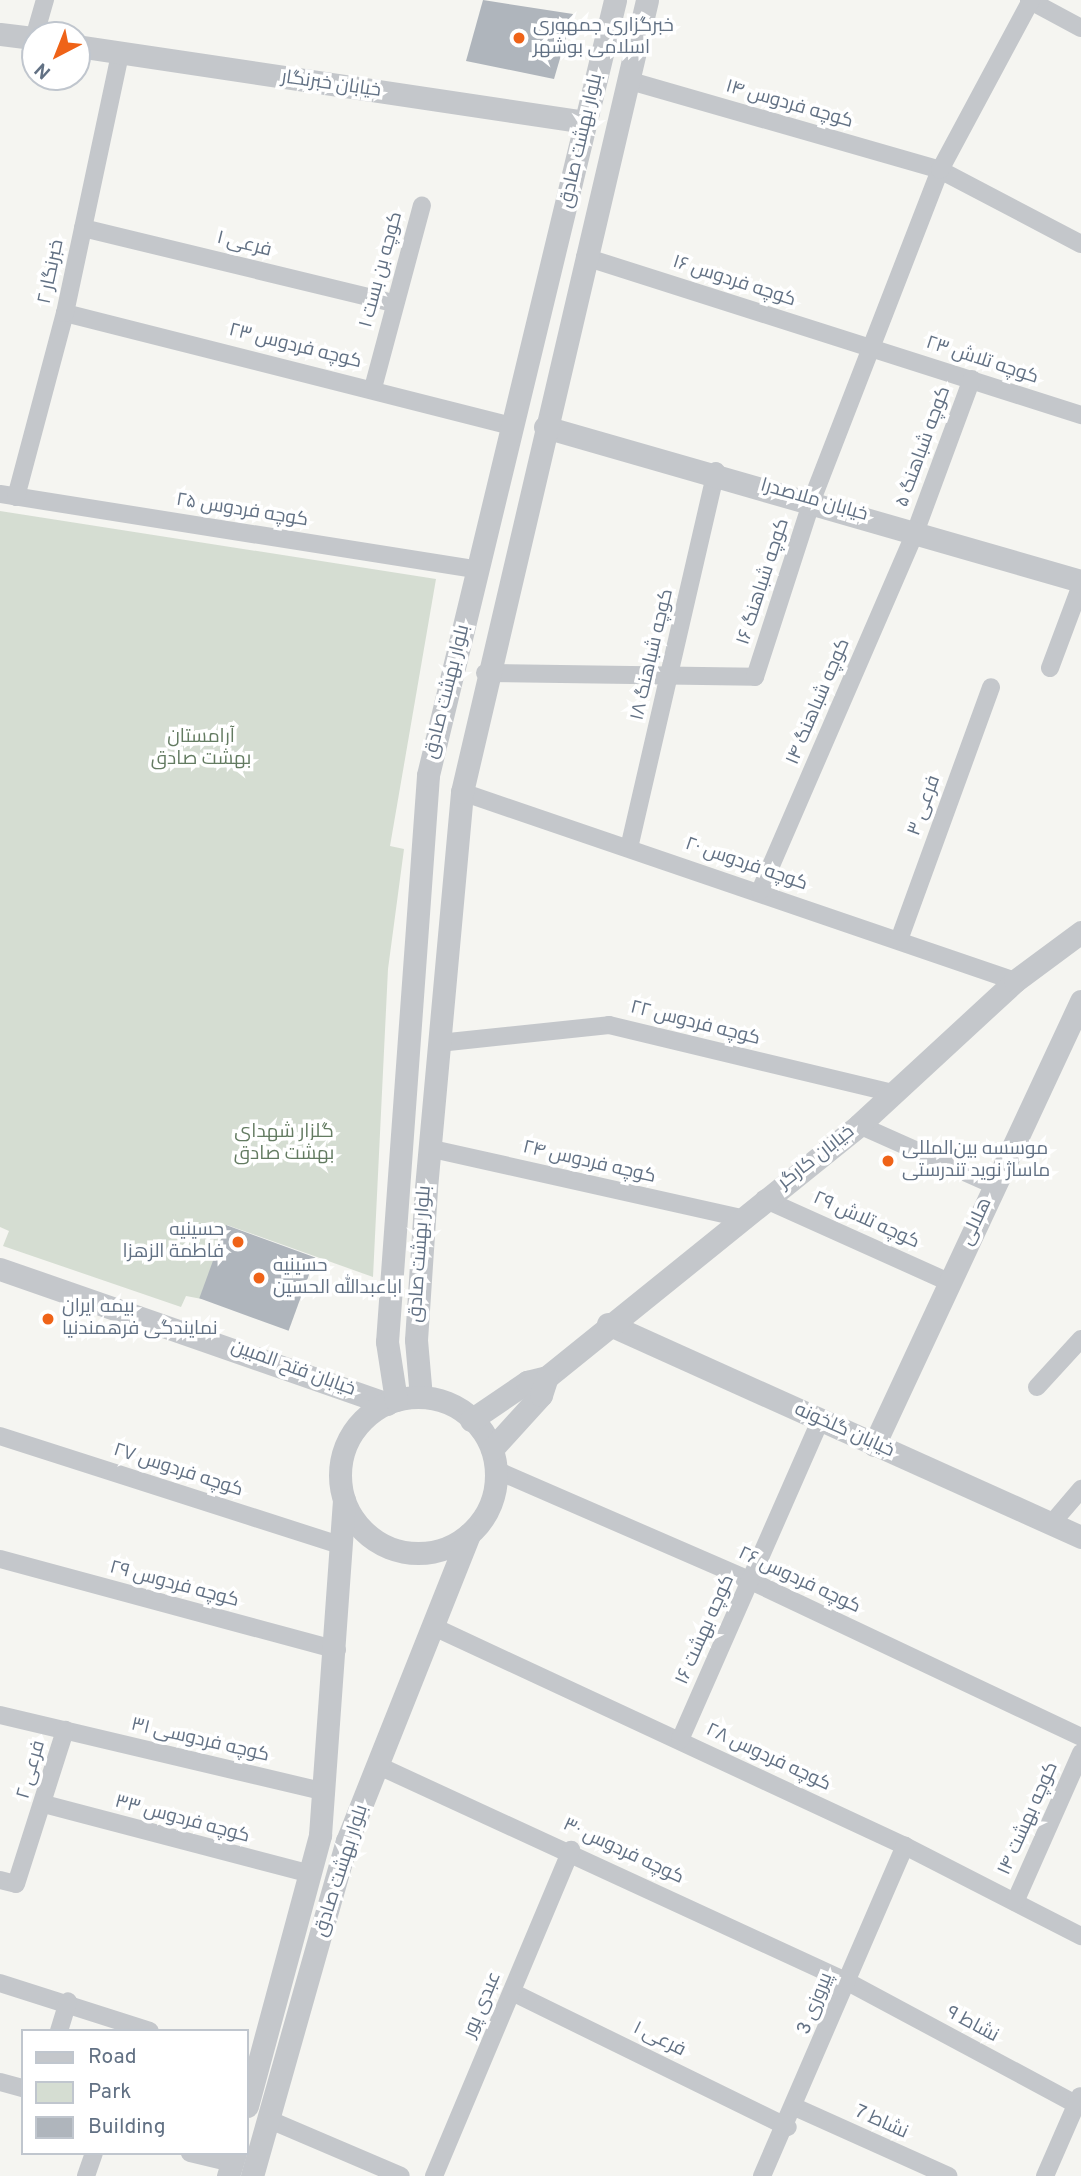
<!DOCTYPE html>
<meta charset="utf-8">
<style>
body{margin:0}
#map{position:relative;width:1081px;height:2176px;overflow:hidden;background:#f5f5f1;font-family:Overpass,Cairo,sans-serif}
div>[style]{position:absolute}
.green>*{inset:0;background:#d5ddd2}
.building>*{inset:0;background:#afb5bc;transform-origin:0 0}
.minor>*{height:18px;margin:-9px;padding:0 9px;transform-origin:9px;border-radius:9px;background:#c4c7cb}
.tertiary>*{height:23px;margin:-11.5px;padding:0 11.5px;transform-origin:11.5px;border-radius:11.5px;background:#c4c7cb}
.tertiary>.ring{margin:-11.5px;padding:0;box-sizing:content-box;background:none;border:23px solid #c4c7cb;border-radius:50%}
.dots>*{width:19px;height:19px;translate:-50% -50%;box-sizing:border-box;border:4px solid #fff;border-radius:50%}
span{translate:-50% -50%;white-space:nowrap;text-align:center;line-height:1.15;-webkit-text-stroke:7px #fff;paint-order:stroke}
.poi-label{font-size:19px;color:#627184}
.left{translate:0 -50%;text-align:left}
.right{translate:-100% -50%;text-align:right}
.street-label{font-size:19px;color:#627184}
.park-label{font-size:19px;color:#637b61}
.legend{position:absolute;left:21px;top:2029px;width:228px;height:126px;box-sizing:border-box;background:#fff;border:2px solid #c0c6ce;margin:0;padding:9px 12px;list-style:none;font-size:21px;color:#627184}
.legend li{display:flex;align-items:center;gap:14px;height:35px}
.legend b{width:35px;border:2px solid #c0c6ce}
.north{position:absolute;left:21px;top:21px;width:70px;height:70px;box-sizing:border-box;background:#fff;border:2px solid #c0c6ce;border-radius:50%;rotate:222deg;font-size:19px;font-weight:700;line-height:28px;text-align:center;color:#627184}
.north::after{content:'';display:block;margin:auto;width:24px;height:32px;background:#ef6318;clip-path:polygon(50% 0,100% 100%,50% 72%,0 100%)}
</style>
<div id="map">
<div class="green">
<i style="clip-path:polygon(0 511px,436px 579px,390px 846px,404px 849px,388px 969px,373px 1277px,227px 1225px,202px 1299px,186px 1296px,181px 1307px,3px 1246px,9px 1231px,0 1227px)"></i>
</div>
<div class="building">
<i style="clip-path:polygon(483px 0,573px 14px,554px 79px,466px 61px)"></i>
<i style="left:226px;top:1225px;width:95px;height:78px;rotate:20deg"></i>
</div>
<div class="minor">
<i style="left:1029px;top:0;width:59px;rotate:28.3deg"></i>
<i style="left:34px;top:38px;width:40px;rotate:-74deg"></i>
<i style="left:627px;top:80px;width:326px;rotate:16deg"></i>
<i style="left:940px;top:170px;width:159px;rotate:27.7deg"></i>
<i style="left:83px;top:228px;width:320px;rotate:13.6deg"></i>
<i style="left:585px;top:257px;width:521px;rotate:17.67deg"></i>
<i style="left:65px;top:313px;width:463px;rotate:14.2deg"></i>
<i style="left:373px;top:388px;width:189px;rotate:-75deg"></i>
<i style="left:0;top:494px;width:484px;rotate:9deg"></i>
<i style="left:16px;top:497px;width:190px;rotate:-75.1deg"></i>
<i style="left:65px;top:313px;width:265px;rotate:-78deg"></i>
<i style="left:1050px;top:668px;width:89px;rotate:-69.5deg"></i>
<i style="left:485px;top:673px;width:270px;rotate:0.8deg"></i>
<i style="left:755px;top:677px;width:186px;rotate:-72.1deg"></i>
<i style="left:812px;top:500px;width:354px;rotate:-68.8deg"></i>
<i style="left:940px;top:170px;width:193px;rotate:-61.8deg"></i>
<i style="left:462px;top:792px;width:584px;rotate:18.87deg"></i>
<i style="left:629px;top:848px;width:387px;rotate:-77deg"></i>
<i style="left:760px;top:891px;width:393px;rotate:-66.6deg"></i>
<i style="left:916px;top:530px;width:161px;rotate:-69.7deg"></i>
<i style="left:899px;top:940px;width:269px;rotate:-70deg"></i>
<i style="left:439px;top:1043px;width:171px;rotate:-6deg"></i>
<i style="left:609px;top:1025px;width:295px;rotate:13.5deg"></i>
<i style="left:859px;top:1125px;width:148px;rotate:24deg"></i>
<i style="left:428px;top:1148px;width:321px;rotate:12.6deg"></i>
<i style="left:764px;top:1199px;width:203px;rotate:24.2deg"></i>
<i style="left:1037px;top:1387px;width:65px;rotate:-47.5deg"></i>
<i style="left:0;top:1436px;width:360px;rotate:17.8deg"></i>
<i style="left:496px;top:1470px;width:278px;rotate:23.5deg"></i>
<i style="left:751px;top:1581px;width:365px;rotate:25.3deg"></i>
<i style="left:1052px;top:1523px;width:45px;rotate:-49.5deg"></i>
<i style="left:0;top:1559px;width:349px;rotate:15.1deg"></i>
<i style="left:434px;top:1627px;width:519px;rotate:24.94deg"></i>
<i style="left:905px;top:1846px;width:198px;rotate:27.1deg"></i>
<i style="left:0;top:1715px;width:335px;rotate:13.3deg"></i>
<i style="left:680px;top:1740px;width:348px;rotate:-66.3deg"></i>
<i style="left:379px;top:1766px;width:516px;rotate:24.73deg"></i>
<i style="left:848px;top:1982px;width:264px;rotate:28.2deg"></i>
<i style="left:44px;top:1804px;width:275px;rotate:14.7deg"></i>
<i style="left:0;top:1880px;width:16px;rotate:14deg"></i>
<i style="left:16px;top:1884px;width:162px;rotate:-72.3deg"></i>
<i style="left:1015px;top:1902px;width:163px;rotate:-66.1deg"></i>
<i style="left:0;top:1983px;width:157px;rotate:17.7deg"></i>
<i style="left:512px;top:1992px;width:307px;rotate:26.1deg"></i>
<i style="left:59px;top:2031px;width:31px;rotate:-73deg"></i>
<i style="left:0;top:2082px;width:24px;rotate:15deg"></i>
<i style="left:797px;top:2108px;width:166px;rotate:24.2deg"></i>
<i style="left:270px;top:2120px;width:142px;rotate:23.1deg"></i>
<i style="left:190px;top:2153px;width:43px;rotate:13.4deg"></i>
<i style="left:86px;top:2176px;width:24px;rotate:-71deg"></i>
<i style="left:434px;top:2176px;width:354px;rotate:-67.2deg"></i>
<i style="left:762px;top:2176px;width:360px;rotate:-66.6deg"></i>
<i style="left:1045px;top:2176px;width:87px;rotate:-66.4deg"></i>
</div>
<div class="tertiary">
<i style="left:0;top:34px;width:35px;rotate:7deg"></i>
<i style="left:77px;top:46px;width:515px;rotate:8.49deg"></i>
<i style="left:545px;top:427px;width:558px;rotate:16.03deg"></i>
<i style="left:0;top:1269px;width:410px;rotate:19.2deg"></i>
<i style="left:608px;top:1324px;width:519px;rotate:24.24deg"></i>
<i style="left:421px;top:1397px;width:57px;rotate:-95deg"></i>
<i style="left:416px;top:1340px;width:152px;rotate:-86.2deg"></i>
<i style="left:426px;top:1188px;width:398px;rotate:-84.8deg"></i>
<i style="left:462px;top:792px;width:813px;rotate:-76.85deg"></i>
<i class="ring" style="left:340px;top:1397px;width:133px;height:133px"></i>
<i style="left:396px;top:1400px;width:59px;rotate:-98.8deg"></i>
<i style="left:387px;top:1342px;width:568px;rotate:-85.86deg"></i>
<i style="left:428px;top:775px;width:797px;rotate:-76.43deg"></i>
<i style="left:471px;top:1420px;width:68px;rotate:-34.2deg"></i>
<i style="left:527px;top:1382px;width:21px;rotate:-14deg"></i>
<i style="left:547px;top:1377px;width:401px;rotate:-38.9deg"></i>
<i style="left:859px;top:1125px;width:212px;rotate:-42.7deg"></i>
<i style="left:1015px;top:981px;width:82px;rotate:-36.6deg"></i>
<i style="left:874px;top:1445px;width:490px;rotate:-65deg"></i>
<i style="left:492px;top:1449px;width:73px;rotate:-47.8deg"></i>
<i style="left:541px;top:1395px;width:19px;rotate:-72deg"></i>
<i style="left:247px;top:2106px;width:281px;rotate:-74.9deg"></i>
<i style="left:320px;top:1835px;width:336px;rotate:-85.9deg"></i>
<i style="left:228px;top:2176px;width:24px;rotate:-73deg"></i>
<i style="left:252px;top:2176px;width:348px;rotate:-74.2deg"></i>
<i style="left:347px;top:1841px;width:330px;rotate:-68.3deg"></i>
</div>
<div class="dots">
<i style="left:519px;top:38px;background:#ef6318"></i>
<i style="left:888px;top:1161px;background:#ef6318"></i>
<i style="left:238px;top:1242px;background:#ef6318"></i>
<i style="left:259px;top:1278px;background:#ef6318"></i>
<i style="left:48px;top:1319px;background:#ef6318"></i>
</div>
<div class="poi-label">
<span class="left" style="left:533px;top:38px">خبرگزاری جمهوری<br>اسلامی بوشهر</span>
<span class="left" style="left:902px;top:1161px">موسسه بین‌المللی<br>ماساژ نوید تندرستی</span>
<span class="right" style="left:224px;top:1242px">حسینیه<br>فاطمة الزهزا</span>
<span class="left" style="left:273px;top:1278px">حسینیه<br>اباعبدالله الحسین</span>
<span class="left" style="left:62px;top:1319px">بیمه ایران<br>نمایندگی فرهمندنیا</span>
</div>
<div class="street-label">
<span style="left:331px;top:85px;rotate:8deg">خیابان خبرنگار</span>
<span style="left:789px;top:105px;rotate:16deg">کوچه فردوس ۱۴</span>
<span style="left:582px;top:141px;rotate:-77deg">بلوار بهشت صادق</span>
<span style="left:244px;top:245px;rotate:14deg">فرعی ۱</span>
<span style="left:382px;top:270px;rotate:-75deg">کوچه بن بست ۱</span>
<span style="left:52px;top:272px;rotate:-78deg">خبرنگار ۲</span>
<span style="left:734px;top:282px;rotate:18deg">کوچه فردوس ۱۶</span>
<span style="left:295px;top:347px;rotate:14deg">کوچه فردوس ۲۳</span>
<span style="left:982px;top:361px;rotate:18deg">کوچه تلاش ۲۳</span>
<span style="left:924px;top:447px;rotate:-70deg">کوچه شباهنگ ۵</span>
<span style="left:814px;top:501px;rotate:16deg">خیابان ملاصدرا</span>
<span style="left:242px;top:511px;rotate:9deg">کوچه فردوس ۲۵</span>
<span style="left:764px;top:582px;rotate:-72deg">کوچه شباهنگ ۱۶</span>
<span style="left:653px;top:655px;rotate:-77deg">کوچه شباهنگ ۱۸</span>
<span style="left:448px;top:692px;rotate:-76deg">بلوار بهشت صادق</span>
<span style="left:819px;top:702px;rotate:-67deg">کوچه شباهنگ ۱۴</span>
<span style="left:925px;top:806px;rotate:-70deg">فرعی ۳</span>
<span style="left:746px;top:865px;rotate:19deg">کوچه فردوس ۲۰</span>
<span style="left:695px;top:1024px;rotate:14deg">کوچه فردوس ۲۲</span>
<span style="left:817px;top:1158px;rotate:-38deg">خیابان کارگر</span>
<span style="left:589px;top:1163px;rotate:13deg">کوچه فردوس ۲۴</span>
<span style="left:866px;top:1221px;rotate:24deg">کوچه تلاش ۲۹</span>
<span style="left:977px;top:1222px;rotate:-65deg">هلالی</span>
<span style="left:421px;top:1254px;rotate:-86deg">بلوار بهشت صادق</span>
<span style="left:293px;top:1369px;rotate:20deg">خیابان فتح المبین</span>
<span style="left:844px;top:1431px;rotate:24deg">خیابان گلخونه</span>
<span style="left:178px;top:1471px;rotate:18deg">کوچه فردوس ۲۷</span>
<span style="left:799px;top:1581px;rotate:25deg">کوچه فردوس ۲۶</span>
<span style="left:174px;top:1585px;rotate:15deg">کوچه فردوس ۲۹</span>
<span style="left:706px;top:1630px;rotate:-66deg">کوچه بهشت ۱۶</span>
<span style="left:200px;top:1741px;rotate:13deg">کوچه فردوسی ۳۱</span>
<span style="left:768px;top:1758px;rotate:25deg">کوچه فردوس ۲۸</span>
<span style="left:32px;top:1770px;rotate:-74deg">فرعی ۲</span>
<span style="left:1029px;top:1819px;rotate:-66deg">کوچه بهشت ۱۴</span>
<span style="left:182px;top:1820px;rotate:15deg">کوچه فردوس ۳۳</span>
<span style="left:623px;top:1852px;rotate:25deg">کوچه فردوس ۳۰</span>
<span style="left:342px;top:1871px;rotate:-72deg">بلوار بهشت صادق</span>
<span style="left:816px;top:2004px;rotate:-68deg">پیروزی 3</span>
<span style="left:483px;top:2005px;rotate:-67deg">عبدی پور</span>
<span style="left:972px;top:2025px;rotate:28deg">نشاط ۹</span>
<span style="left:659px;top:2040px;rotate:26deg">فرعی ۱</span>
<span style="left:881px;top:2123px;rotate:24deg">نشاط 7</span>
</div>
<div class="park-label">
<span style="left:201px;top:749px">آرامستان<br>بهشت صادق</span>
<span style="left:284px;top:1144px">گلزار شهدای<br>بهشت صادق</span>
</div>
<ul class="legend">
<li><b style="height:9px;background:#c4c7cb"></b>Road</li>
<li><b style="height:19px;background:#d5ddd2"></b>Park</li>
<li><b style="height:19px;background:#afb5bc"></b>Building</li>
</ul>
<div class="north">N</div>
</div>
